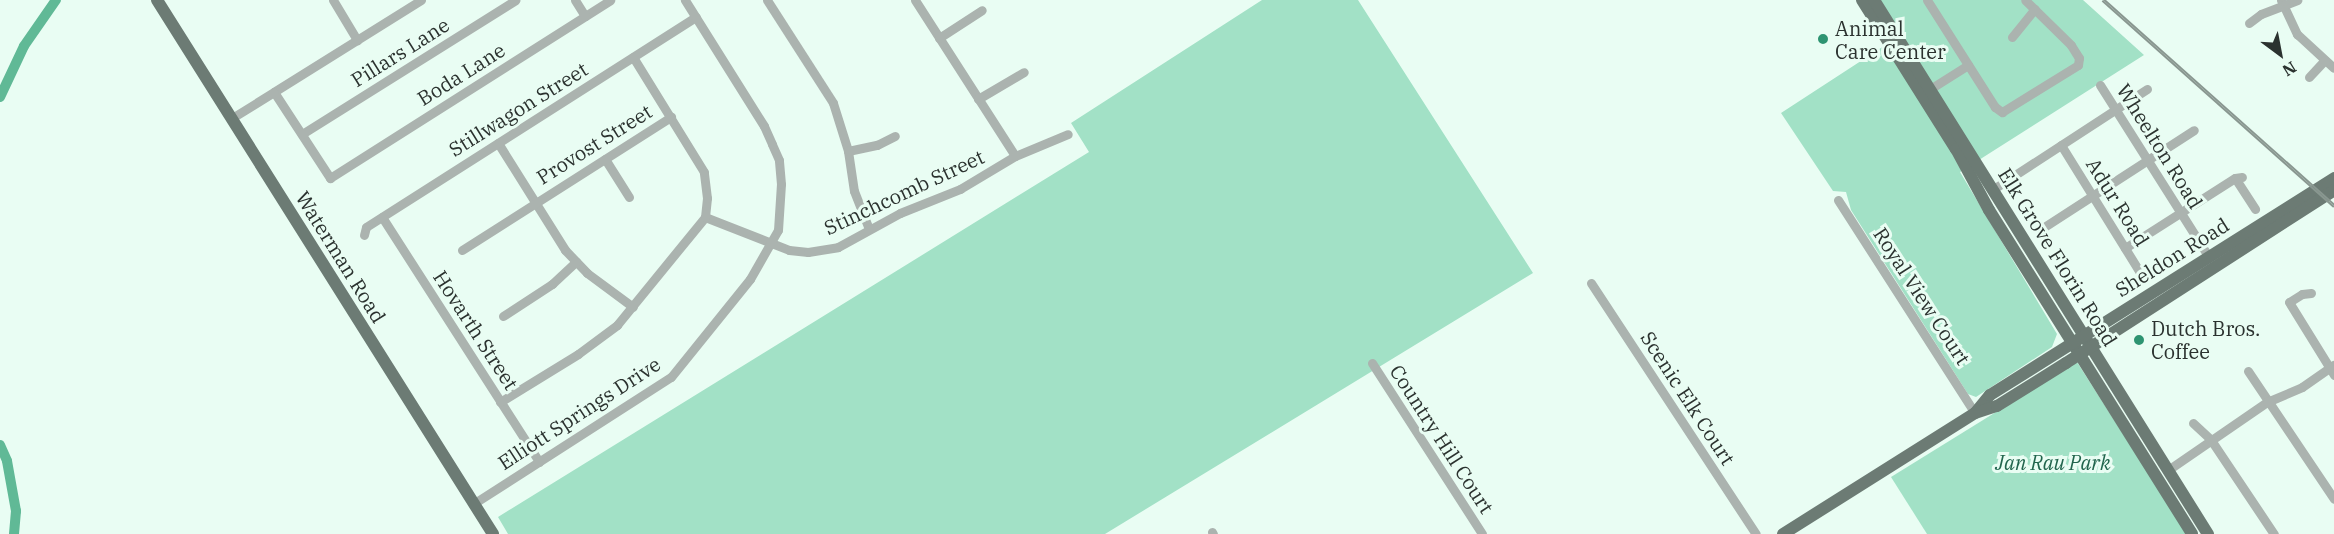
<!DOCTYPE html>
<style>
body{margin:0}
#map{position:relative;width:2334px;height:534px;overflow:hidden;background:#e9fdf3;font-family:"IBM Plex Serif",serif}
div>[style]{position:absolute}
.green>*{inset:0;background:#a2e1c6}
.river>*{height:10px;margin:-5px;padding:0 5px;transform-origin:5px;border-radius:5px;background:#60b996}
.minor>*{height:9px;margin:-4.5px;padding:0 4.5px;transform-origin:4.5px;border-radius:4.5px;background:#abb3af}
.major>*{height:12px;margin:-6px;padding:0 6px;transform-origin:6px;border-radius:6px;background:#6c7b74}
.rail>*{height:4px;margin-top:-2px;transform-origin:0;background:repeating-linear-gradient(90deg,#e9fdf3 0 4.5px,#899790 0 9px);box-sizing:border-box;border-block:2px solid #899790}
.dots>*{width:16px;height:16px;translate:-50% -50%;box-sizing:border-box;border:3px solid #e9fdf3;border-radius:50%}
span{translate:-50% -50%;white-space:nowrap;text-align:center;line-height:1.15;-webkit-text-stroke:6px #e9fdf3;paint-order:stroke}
.poi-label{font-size:20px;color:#2b322f}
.left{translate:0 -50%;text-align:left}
.street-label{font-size:20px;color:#2b322f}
.park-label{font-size:20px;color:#21654d;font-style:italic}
.north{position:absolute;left:2250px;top:24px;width:60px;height:60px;-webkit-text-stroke:4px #e9fdf3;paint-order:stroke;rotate:148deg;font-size:16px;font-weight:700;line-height:24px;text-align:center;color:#2b322f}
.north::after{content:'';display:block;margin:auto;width:21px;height:27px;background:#2b322f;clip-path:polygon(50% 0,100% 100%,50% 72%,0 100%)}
</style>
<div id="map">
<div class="green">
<i style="clip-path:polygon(1262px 0,1358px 0,1533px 273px,1105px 534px,508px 534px,498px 517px,1089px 152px,1071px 123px)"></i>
<i style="clip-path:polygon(1859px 0,2083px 0,2144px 55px,1960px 172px,2057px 334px,2052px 347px,1976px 397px,1968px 394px,1851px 210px,1846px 192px,1833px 191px,1781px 113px,1887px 44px)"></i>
<i style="clip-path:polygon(2077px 362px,2187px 534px,1927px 534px,1891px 477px)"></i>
</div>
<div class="river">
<i style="left:0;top:97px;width:56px;rotate:-64.8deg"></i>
<i style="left:24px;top:46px;width:56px;rotate:-55.2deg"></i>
<i style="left:0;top:445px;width:17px;rotate:66deg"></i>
<i style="left:7px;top:461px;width:51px;rotate:79.8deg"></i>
<i style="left:16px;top:511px;width:23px;rotate:95deg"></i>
</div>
<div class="minor">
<i style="left:333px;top:0;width:47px;rotate:59deg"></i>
<i style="left:421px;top:0;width:173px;rotate:148deg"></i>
<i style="left:274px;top:92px;width:103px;rotate:56.9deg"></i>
<i style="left:330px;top:178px;width:332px;rotate:-32.4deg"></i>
<i style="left:575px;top:0;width:19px;rotate:58deg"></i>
<i style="left:767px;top:0;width:122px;rotate:57.3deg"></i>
<i style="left:833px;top:103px;width:50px;rotate:72.6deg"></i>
<i style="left:848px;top:151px;width:40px;rotate:81.5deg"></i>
<i style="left:854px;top:191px;width:41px;rotate:68.5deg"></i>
<i style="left:915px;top:0;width:185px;rotate:57.3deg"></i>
<i style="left:1927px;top:0;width:127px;rotate:57.6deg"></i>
<i style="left:1995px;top:107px;width:9px;rotate:36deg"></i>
<i style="left:2002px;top:112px;width:89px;rotate:-31.7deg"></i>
<i style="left:2078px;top:65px;width:7px;rotate:-82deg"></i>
<i style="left:2079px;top:58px;width:15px;rotate:-122deg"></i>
<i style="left:2071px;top:45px;width:64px;rotate:-135.6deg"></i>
<i style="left:2281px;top:0;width:38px;rotate:65deg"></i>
<i style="left:2297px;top:34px;width:50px;rotate:42.6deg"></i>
<i style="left:2249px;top:23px;width:15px;rotate:-37deg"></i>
<i style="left:2261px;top:14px;width:39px;rotate:-21deg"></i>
<i style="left:2012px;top:37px;width:36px;rotate:-51deg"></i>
<i style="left:939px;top:38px;width:51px;rotate:-33.1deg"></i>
<i style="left:2309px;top:77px;width:23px;rotate:-47deg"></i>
<i style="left:2100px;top:85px;width:202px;rotate:57.7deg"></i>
<i style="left:1930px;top:89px;width:45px;rotate:-32.3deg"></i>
<i style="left:978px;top:99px;width:53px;rotate:-30.4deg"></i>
<i style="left:232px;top:118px;width:49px;rotate:-31.8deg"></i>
<i style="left:302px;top:134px;width:252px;rotate:-32.1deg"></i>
<i style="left:498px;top:143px;width:126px;rotate:57.9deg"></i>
<i style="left:565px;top:250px;width:32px;rotate:46deg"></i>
<i style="left:587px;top:273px;width:57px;rotate:36.5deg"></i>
<i style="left:2061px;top:145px;width:158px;rotate:58.2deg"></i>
<i style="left:848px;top:151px;width:30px;rotate:-12deg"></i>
<i style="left:877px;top:145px;width:20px;rotate:-27deg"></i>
<i style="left:605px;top:159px;width:45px;rotate:57.7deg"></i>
<i style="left:2235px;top:178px;width:37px;rotate:57deg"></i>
<i style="left:1992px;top:190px;width:185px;rotate:-33.1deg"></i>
<i style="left:1838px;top:200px;width:253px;rotate:57.3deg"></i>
<i style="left:382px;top:217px;width:291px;rotate:57.3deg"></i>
<i style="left:705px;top:217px;width:90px;rotate:21.4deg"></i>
<i style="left:789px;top:250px;width:19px;rotate:6deg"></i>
<i style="left:808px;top:252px;width:30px;rotate:-9deg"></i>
<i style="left:838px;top:247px;width:71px;rotate:-28.7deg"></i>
<i style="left:900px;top:213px;width:65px;rotate:-21.8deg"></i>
<i style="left:960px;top:189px;width:64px;rotate:-31deg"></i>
<i style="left:1015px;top:156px;width:57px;rotate:-22.5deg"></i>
<i style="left:2041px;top:229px;width:182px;rotate:-32.9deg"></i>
<i style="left:364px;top:235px;width:8px;rotate:-76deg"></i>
<i style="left:366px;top:227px;width:391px;rotate:-32.5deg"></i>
<i style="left:2125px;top:248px;width:130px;rotate:-32.5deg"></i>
<i style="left:2235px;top:178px;width:7px;rotate:-8deg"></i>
<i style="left:462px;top:250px;width:248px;rotate:-32.5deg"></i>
<i style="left:1591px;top:283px;width:300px;rotate:56.7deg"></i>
<i style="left:2311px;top:293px;width:9px;rotate:174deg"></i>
<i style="left:2302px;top:294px;width:15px;rotate:148deg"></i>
<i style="left:2289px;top:302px;width:86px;rotate:58.3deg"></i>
<i style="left:503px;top:316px;width:59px;rotate:-33.1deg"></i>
<i style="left:552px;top:284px;width:33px;rotate:-43deg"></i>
<i style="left:1372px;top:363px;width:203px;rotate:57.2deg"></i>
<i style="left:2248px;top:371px;width:154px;rotate:56.1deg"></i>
<i style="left:500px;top:402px;width:92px;rotate:-31.6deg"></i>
<i style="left:578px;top:354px;width:49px;rotate:-36.6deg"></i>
<i style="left:617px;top:325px;width:139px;rotate:-50.8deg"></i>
<i style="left:705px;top:217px;width:19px;rotate:-84deg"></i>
<i style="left:707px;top:198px;width:26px;rotate:-97deg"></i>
<i style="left:704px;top:172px;width:135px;rotate:-121.7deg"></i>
<i style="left:2193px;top:423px;width:25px;rotate:43deg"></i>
<i style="left:2211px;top:440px;width:113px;rotate:56.2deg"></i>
<i style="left:2168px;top:470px;width:120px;rotate:-34.5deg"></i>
<i style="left:2267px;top:402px;width:38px;rotate:-23deg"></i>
<i style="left:2302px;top:387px;width:39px;rotate:-35deg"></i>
<i style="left:473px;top:504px;width:235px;rotate:-32.7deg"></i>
<i style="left:671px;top:377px;width:126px;rotate:-51.1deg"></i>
<i style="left:750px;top:279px;width:56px;rotate:-60.3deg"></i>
<i style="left:778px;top:230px;width:46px;rotate:-86.3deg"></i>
<i style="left:781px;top:184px;width:24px;rotate:-95deg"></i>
<i style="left:779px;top:160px;width:17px;rotate:-114deg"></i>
<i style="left:772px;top:144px;width:20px;rotate:-114deg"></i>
<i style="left:764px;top:126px;width:149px;rotate:-122.1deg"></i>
<i style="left:1212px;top:532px;width:2px;rotate:63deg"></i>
</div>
<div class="major">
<i style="left:157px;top:0;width:631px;rotate:57.82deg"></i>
<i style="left:1862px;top:0;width:176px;rotate:57.8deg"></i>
<i style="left:1956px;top:149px;width:69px;rotate:61.6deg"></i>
<i style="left:1989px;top:210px;width:382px;rotate:57.9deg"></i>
<i style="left:1874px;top:0;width:630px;rotate:57.98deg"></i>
<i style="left:1976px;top:412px;width:22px;rotate:-51deg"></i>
<i style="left:1990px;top:395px;width:407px;rotate:-32.2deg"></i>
<i style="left:1783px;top:534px;width:227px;rotate:-32.2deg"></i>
<i style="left:1975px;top:413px;width:23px;rotate:-18deg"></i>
<i style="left:1997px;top:406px;width:81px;rotate:-31.9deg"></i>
<i style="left:2066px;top:363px;width:319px;rotate:-32.8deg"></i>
</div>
<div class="rail">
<i style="left:2103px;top:0;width:310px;rotate:41.7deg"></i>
</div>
<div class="dots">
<i style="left:1823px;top:39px;background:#2d9471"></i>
<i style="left:2139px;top:340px;background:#2d9471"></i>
</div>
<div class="poi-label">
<span class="left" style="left:1835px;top:40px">Animal<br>Care Center</span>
<span class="left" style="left:2151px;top:340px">Dutch Bros.<br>Coffee</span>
</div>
<div class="street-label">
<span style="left:400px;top:52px;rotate:-32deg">Pillars Lane</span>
<span style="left:461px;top:74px;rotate:-32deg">Boda Lane</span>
<span style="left:518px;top:109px;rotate:-32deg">Stillwagon Street</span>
<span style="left:594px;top:144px;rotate:-32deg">Provost Street</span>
<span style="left:2160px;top:146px;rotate:58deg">Wheelton Road</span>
<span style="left:904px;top:192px;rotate:-25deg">Stinchcomb Street</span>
<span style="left:2118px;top:202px;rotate:58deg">Adur Road</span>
<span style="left:341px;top:257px;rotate:58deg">Waterman Road</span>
<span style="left:2058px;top:257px;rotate:58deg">Elk Grove Florin Road</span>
<span style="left:2172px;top:257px;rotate:-32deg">Sheldon Road</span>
<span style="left:1922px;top:296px;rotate:57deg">Royal View Court</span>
<span style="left:476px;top:330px;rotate:57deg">Hovarth Street</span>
<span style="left:1688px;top:398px;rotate:57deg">Scenic Elk Court</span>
<span style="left:579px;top:413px;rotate:-33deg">Elliott Springs Drive</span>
<span style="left:1442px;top:439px;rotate:57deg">Country Hill Court</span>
</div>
<div class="park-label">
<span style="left:2053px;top:462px">Jan Rau Park</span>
</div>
<div class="north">N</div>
</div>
